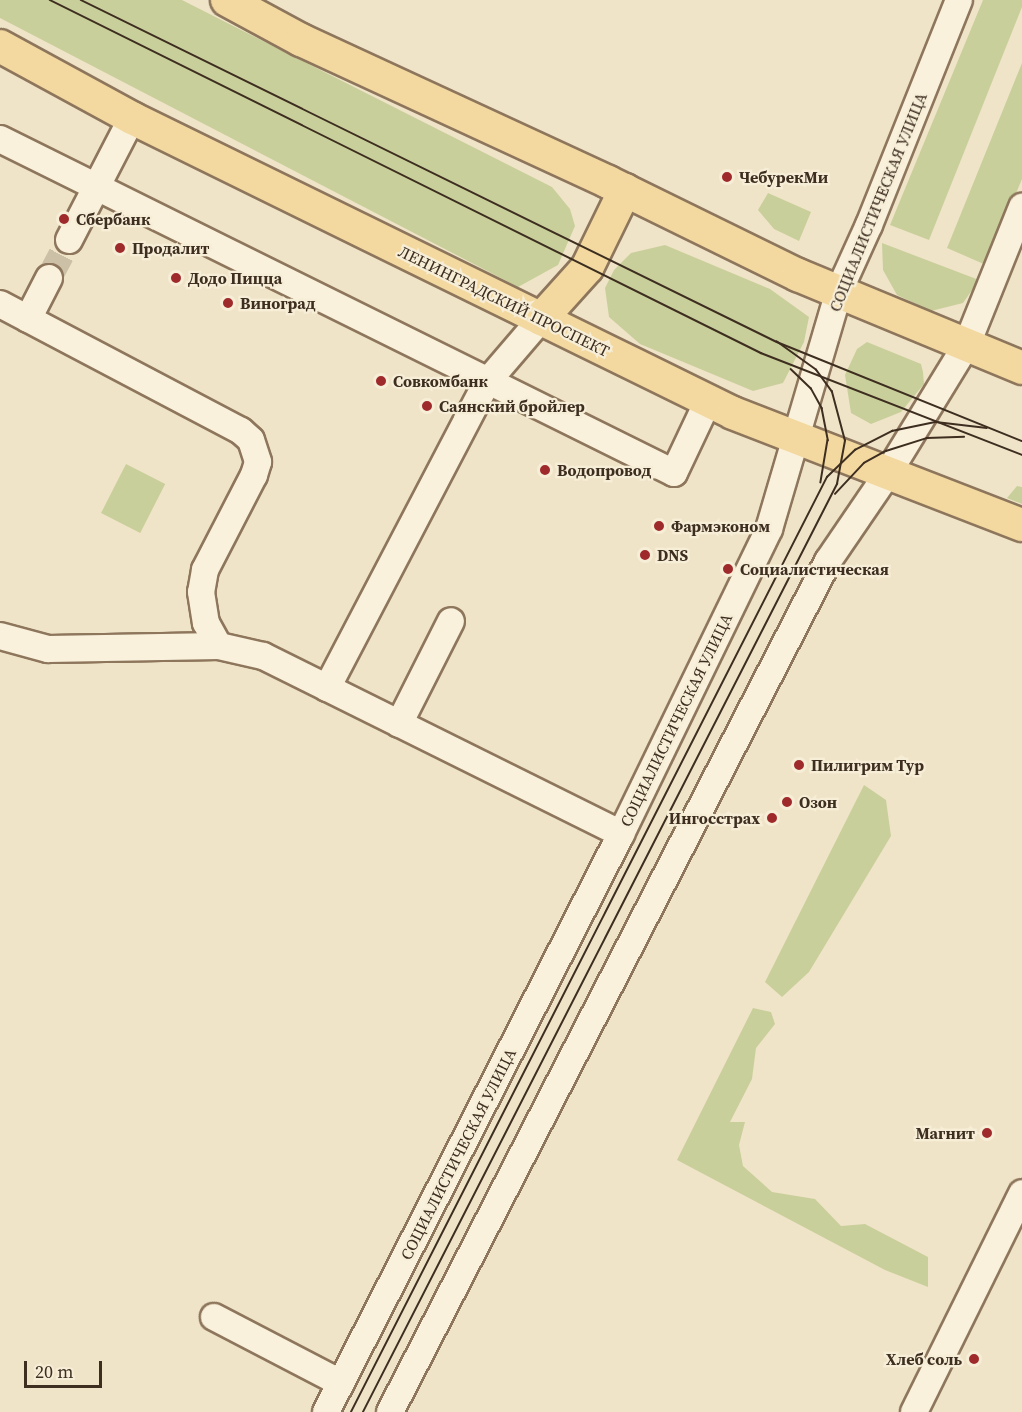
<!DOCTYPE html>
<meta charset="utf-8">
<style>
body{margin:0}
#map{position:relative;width:1022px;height:1412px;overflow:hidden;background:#f0e4c8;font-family:"Source Serif 4",serif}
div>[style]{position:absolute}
.green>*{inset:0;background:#c9cf9b;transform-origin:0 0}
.minor-tunnel>*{height:26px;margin-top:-13px;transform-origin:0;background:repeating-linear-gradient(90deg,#ccc0a6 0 26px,transparent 0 39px)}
.roads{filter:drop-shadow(2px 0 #8d765c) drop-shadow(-2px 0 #8d765c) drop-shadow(0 2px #8d765c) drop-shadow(0 -2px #8d765c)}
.minor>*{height:26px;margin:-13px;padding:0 13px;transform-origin:13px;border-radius:13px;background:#faf1dc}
.major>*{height:32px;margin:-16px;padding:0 16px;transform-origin:16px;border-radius:16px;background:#f3d9a0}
.tram>*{height:1.5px;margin:-0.75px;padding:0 0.75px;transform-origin:0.75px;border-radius:0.75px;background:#3d2e20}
.dots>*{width:16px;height:16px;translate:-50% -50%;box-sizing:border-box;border:3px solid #f7eed8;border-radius:50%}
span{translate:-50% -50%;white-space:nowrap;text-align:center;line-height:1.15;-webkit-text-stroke:4.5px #f7eed8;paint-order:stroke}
.poi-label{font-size:16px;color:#3d2e20;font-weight:700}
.left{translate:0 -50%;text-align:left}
.right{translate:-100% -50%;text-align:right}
.street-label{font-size:16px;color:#3d2e20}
.scale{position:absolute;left:24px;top:1361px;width:78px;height:27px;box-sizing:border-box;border:3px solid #3d2e20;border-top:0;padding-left:8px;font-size:18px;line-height:21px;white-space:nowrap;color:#3d2e20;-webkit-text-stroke:4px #f7eed8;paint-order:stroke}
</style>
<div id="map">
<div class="green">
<i style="clip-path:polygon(0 0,182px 0,552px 187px,570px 209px,575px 226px,558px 265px,518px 287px,0 18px)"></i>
<i style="clip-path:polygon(983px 0,1022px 0,1022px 7px,929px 240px,890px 225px)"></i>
<i style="clip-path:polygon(1022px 63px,1022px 179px,986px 265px,947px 248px)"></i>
<i style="clip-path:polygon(768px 193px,811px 212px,799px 241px,774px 229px,758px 210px)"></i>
<i style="clip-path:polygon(882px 243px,979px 280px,963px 303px,931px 311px,897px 295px,883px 270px)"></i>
<i style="clip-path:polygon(665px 245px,770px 289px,809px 317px,804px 342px,783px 383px,753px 391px,640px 344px,609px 317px,605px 288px,614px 270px,631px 253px)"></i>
<i style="clip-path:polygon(867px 342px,921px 364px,923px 372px,924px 384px,901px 412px,871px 424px,851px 413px,845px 375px,857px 349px)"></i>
<i style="left:126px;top:464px;width:44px;height:55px;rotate:27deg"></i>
<i style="clip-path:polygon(1017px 486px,1022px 487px,1022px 504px,1007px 498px)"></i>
<i style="clip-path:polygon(864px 785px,886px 800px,891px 836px,809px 972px,782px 997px,765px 982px)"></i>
<i style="clip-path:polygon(753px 1008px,771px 1012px,775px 1024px,756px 1048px,752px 1079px,730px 1122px,745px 1122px,739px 1145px,743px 1166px,772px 1192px,815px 1199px,841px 1226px,865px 1224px,928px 1257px,928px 1287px,885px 1270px,677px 1160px)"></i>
</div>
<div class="minor-tunnel">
<i style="left:49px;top:278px;width:43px;rotate:-62.2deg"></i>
</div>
<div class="roads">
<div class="minor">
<i style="left:0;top:139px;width:752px;rotate:26.36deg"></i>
<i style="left:674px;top:473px;width:80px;rotate:-64.7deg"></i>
<i style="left:69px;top:240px;width:137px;rotate:-62.7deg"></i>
<i style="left:0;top:304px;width:272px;rotate:27.8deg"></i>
<i style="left:241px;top:431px;width:13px;rotate:42deg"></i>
<i style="left:251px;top:440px;width:23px;rotate:72deg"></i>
<i style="left:258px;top:462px;width:14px;rotate:107deg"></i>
<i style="left:254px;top:475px;width:107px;rotate:117.3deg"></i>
<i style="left:205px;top:570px;width:22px;rotate:100deg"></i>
<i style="left:201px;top:592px;width:31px;rotate:81deg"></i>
<i style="left:206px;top:623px;width:26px;rotate:61deg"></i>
<i style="left:28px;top:319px;width:46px;rotate:-62.9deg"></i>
<i style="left:0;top:636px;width:50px;rotate:15.2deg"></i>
<i style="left:48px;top:649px;width:171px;rotate:-1deg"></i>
<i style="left:219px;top:646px;width:45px;rotate:12.8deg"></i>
<i style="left:263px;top:656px;width:400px;rotate:26.4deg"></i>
<i style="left:327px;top:688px;width:345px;rotate:-62.4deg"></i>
<i style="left:487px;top:382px;width:83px;rotate:-49.4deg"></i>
<i style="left:399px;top:724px;width:115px;rotate:-63.2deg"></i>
<i style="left:214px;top:1317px;width:143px;rotate:27.5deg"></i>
<i style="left:326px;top:1412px;width:649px;rotate:-62.96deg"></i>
<i style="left:621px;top:834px;width:339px;rotate:-64.1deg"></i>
<i style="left:769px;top:529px;width:248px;rotate:-73.6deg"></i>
<i style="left:839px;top:291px;width:72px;rotate:-65.6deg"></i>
<i style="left:869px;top:225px;width:242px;rotate:-68.2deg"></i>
<i style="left:390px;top:1412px;width:957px;rotate:-62.77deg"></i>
<i style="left:828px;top:561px;width:107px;rotate:-55.7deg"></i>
<i style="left:888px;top:473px;width:151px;rotate:-58.5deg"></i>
<i style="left:967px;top:344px;width:148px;rotate:-68.1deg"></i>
<i style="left:914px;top:1412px;width:244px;rotate:-63.7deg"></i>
</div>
<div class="major">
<i style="left:227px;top:0;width:84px;rotate:28.4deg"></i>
<i style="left:301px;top:40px;width:338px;rotate:24.8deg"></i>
<i style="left:608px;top:182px;width:212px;rotate:26.1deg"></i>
<i style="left:798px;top:275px;width:243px;rotate:22.5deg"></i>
<i style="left:0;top:46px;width:150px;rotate:28.6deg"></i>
<i style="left:132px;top:118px;width:669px;rotate:26.14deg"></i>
<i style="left:733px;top:413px;width:310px;rotate:21.2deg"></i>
<i style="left:541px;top:319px;width:69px;rotate:-48deg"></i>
<i style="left:587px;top:268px;width:87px;rotate:-64deg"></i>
</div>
</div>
<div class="tram">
<i style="left:50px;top:0;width:794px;rotate:26.4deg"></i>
<i style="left:761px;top:353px;width:280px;rotate:21.3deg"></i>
<i style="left:81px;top:0;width:775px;rotate:26.17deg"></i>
<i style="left:777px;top:342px;width:264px;rotate:22deg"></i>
<i style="left:791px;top:369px;width:28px;rotate:44deg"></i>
<i style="left:811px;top:388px;width:23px;rotate:61deg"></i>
<i style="left:822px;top:408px;width:33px;rotate:79deg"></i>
<i style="left:828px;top:440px;width:43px;rotate:99.5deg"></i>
<i style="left:835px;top:494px;width:42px;rotate:-46.9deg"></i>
<i style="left:864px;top:463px;width:25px;rotate:-29deg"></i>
<i style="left:886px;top:451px;width:43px;rotate:-17.6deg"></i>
<i style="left:927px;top:438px;width:37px;rotate:-2deg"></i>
<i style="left:351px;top:1412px;width:1049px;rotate:-63.02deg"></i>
<i style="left:827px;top:477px;width:39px;rotate:-44deg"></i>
<i style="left:855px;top:450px;width:42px;rotate:-27.2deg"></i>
<i style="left:892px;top:431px;width:45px;rotate:-11.6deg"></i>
<i style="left:936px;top:422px;width:51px;rotate:6.7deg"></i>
<i style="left:363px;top:1412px;width:1042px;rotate:-62.94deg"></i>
<i style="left:837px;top:484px;width:44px;rotate:-79.5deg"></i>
<i style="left:845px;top:441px;width:51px;rotate:-104.9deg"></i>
<i style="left:832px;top:392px;width:27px;rotate:-126deg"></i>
<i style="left:816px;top:370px;width:48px;rotate:-144.3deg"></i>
</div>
<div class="dots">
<i style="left:727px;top:177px;background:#9e2a2b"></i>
<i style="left:64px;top:219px;background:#9e2a2b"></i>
<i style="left:120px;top:248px;background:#9e2a2b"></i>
<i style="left:176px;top:278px;background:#9e2a2b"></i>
<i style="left:228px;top:303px;background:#9e2a2b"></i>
<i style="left:381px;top:381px;background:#9e2a2b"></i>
<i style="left:427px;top:406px;background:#9e2a2b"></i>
<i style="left:545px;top:470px;background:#9e2a2b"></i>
<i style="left:659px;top:526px;background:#9e2a2b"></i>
<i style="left:645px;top:555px;background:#9e2a2b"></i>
<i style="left:728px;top:569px;background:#9e2a2b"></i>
<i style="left:799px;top:765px;background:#9e2a2b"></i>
<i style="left:787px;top:802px;background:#9e2a2b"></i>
<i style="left:772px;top:818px;background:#9e2a2b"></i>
<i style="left:987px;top:1133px;background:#9e2a2b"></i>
<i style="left:974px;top:1359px;background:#9e2a2b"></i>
</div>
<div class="poi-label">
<span class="left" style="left:739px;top:177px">ЧебурекМи</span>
<span class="left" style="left:76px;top:219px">Сбербанк</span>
<span class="left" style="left:132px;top:248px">Продалит</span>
<span class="left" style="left:188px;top:278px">Додо Пицца</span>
<span class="left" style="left:240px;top:303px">Виноград</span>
<span class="left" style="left:393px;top:381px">Совкомбанк</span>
<span class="left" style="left:439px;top:406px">Саянский бройлер</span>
<span class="left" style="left:557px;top:470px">Водопровод</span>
<span class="left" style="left:671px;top:526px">Фармэконом</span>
<span class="left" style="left:657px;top:555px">DNS</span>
<span class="left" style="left:740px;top:569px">Социалистическая</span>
<span class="left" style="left:811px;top:765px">Пилигрим Тур</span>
<span class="left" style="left:799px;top:802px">Озон</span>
<span class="right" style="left:760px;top:818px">Ингосстрах</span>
<span class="right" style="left:975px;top:1133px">Магнит</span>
<span class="right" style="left:962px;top:1359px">Хлеб соль</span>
</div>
<div class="street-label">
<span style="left:878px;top:202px;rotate:-68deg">СОЦИАЛИСТИЧЕСКАЯ УЛИЦА</span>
<span style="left:504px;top:301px;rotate:26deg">ЛЕНИНГРАДСКИЙ ПРОСПЕКТ</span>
<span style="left:676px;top:720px;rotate:-64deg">СОЦИАЛИСТИЧЕСКАЯ УЛИЦА</span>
<span style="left:458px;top:1154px;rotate:-63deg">СОЦИАЛИСТИЧЕСКАЯ УЛИЦА</span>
</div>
<div class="scale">20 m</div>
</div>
